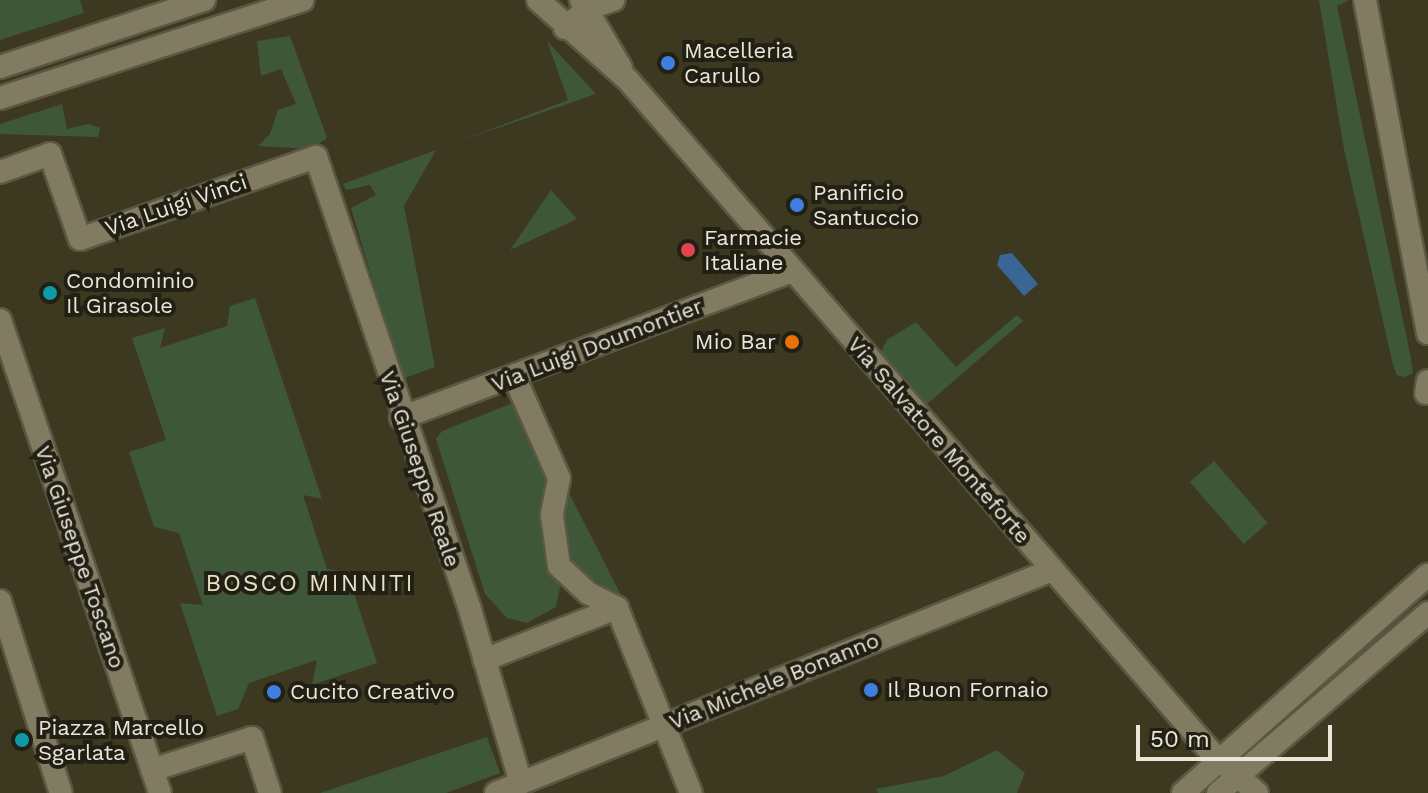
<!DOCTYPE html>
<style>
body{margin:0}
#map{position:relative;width:1428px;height:793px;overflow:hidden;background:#3d3820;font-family:"Work Sans",sans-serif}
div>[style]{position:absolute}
.green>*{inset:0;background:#3f5739;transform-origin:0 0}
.water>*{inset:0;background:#396694}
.roads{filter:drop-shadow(2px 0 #5b5742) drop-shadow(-2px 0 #5b5742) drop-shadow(0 2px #5b5742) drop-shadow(0 -2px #5b5742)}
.minor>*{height:22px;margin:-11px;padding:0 11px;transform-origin:11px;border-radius:11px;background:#817b61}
.tertiary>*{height:22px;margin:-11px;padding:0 11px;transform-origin:11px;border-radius:11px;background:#817b61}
.dots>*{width:22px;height:22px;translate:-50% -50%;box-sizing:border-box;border:4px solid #221f15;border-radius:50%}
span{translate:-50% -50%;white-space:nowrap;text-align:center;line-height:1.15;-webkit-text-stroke:8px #221f15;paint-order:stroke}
.poi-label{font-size:22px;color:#eae7d8}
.left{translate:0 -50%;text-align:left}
.right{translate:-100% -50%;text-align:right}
.street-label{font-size:22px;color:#eae7d8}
.neighbourhood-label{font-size:24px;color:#e8e2c5;letter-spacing:2px}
.scale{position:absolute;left:1136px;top:725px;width:196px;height:36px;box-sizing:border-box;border:4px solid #eae7d8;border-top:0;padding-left:10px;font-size:24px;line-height:28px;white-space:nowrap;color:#eae7d8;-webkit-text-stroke:6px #221f15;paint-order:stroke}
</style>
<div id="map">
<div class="green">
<i style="clip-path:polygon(0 0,80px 0,84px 13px,0 40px)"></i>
<i style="clip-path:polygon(1319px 0,1349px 0,1337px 6px,1411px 358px,1413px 373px,1405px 377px,1397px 375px,1393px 365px,1344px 149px)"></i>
<i style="clip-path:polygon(290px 36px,327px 138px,312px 149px,258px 146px,270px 134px,278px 110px,296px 104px,281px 69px,261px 76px,257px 41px)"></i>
<i style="clip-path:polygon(547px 41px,596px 94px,457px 142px,568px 100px)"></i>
<i style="clip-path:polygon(62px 104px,67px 129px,88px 124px,100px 128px,98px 137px,0 134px,0 124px)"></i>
<i style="clip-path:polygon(436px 150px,404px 206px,435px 367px,402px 379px,351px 208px,376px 195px,370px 185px,346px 190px,343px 184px)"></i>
<i style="clip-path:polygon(551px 190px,577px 219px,510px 250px)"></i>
<i style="clip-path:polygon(255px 298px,322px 499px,303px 495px,327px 569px,347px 572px,377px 663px,312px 685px,317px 660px,249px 683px,238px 709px,217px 716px,180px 603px,203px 605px,179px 533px,154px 527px,129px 452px,166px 440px,132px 338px,165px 328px,160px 348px,227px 326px,230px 306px)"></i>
<i style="clip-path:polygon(1017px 315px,1023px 321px,926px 405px,880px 354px,887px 340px,916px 322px,956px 367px)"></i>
<i style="clip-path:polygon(513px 403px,544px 466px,560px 588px,556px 607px,527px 623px,507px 618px,485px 594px,436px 439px,442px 431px)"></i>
<i style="left:1214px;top:461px;width:82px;height:32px;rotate:49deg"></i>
<i style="clip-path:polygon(568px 491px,622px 597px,563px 561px,562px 496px)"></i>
<i style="clip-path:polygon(487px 737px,500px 773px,446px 793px,320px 793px)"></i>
<i style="clip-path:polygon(997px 750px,1025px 773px,1017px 793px,878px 793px,876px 789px,944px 776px)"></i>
</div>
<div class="water">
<i style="clip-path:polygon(1012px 253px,1038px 284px,1024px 296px,997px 265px,1000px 255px)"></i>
</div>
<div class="roads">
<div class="minor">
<i style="left:1365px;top:0;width:339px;rotate:79.3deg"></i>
<i style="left:565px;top:28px;width:29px;rotate:-41deg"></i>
<i style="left:587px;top:9px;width:28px;rotate:-19deg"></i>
<i style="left:0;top:172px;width:53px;rotate:-19.8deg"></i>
<i style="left:50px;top:154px;width:90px;rotate:70.6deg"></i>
<i style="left:80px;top:239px;width:250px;rotate:-19.2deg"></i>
<i style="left:316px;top:157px;width:478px;rotate:71.2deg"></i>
<i style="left:470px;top:610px;width:180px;rotate:73.6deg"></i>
<i style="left:0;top:320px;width:499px;rotate:71.3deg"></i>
<i style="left:514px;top:376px;width:111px;rotate:66.2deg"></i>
<i style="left:559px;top:478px;width:38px;rotate:101deg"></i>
<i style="left:552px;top:515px;width:51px;rotate:82.2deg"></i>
<i style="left:559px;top:566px;width:40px;rotate:43deg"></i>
<i style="left:588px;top:593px;width:33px;rotate:27deg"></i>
<i style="left:617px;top:608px;width:199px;rotate:68.2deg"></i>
<i style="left:1426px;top:393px;width:12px;rotate:-81deg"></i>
<i style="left:401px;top:418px;width:419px;rotate:-20.6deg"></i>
<i style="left:0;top:601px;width:201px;rotate:72.4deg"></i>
<i style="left:484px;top:660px;width:143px;rotate:-21.4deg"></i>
<i style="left:152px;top:770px;width:105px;rotate:-17.7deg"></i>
<i style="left:252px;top:738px;width:58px;rotate:71.9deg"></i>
<i style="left:496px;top:793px;width:599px;rotate:-21.85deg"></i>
</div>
<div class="tertiary">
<i style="left:538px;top:0;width:120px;rotate:41.6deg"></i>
<i style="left:628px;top:80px;width:888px;rotate:49.06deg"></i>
<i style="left:1210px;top:751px;width:63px;rotate:41.8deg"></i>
<i style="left:581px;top:0;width:79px;rotate:59.5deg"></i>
<i style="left:0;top:67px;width:215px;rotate:-18.2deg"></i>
<i style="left:0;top:98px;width:318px;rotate:-17.9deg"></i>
<i style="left:1183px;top:793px;width:328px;rotate:-41.7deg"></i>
<i style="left:1218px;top:793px;width:277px;rotate:-40.6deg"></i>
</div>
</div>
<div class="dots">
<i style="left:668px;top:63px;background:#3f7fe0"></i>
<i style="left:797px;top:205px;background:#3f7fe0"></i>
<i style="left:688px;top:250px;background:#e0444e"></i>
<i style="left:50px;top:293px;background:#0f9aa8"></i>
<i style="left:792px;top:342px;background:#e8710a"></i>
<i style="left:871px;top:690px;background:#3f7fe0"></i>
<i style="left:274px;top:692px;background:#3f7fe0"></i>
<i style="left:22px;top:740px;background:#0f9aa8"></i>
</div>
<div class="poi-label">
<span class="left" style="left:684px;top:63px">Macelleria<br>Carullo</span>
<span class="left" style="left:813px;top:205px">Panificio<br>Santuccio</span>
<span class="left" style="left:704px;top:250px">Farmacie<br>Italiane</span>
<span class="left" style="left:66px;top:293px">Condominio<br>Il Girasole</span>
<span class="right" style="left:776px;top:342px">Mio Bar</span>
<span class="left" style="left:887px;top:690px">Il Buon Fornaio</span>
<span class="left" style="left:290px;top:692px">Cucito Creativo</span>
<span class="left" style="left:38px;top:740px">Piazza Marcello<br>Sgarlata</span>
</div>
<div class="street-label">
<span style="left:176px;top:205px;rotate:-19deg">Via Luigi Vinci</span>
<span style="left:597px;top:345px;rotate:-21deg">Via Luigi Doumontier</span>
<span style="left:939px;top:440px;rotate:49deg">Via Salvatore Monteforte</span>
<span style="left:420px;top:469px;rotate:71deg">Via Giuseppe Reale</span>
<span style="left:80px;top:557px;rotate:71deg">Via Giuseppe Toscano</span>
<span style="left:774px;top:681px;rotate:-22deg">Via Michele Bonanno</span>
</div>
<div class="neighbourhood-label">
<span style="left:310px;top:584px">BOSCO MINNITI</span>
</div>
<div class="scale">50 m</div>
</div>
